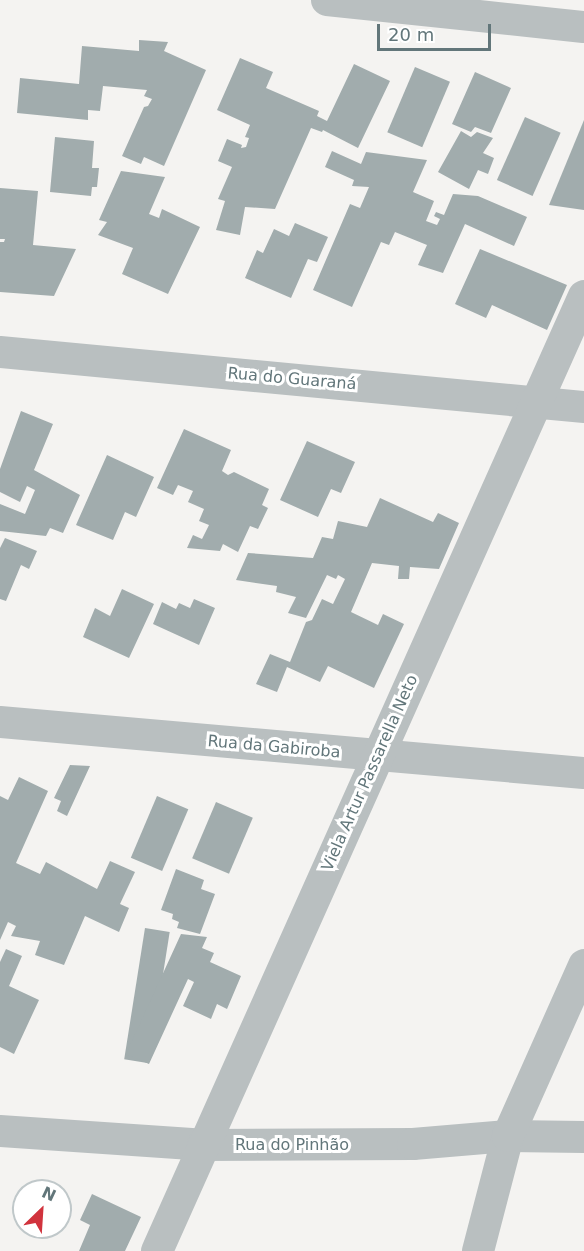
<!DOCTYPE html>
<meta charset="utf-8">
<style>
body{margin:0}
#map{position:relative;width:584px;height:1251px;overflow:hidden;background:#f4f3f1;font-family:"DejaVu Sans",sans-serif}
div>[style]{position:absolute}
.building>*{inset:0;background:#a1acad;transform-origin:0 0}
.minor>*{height:32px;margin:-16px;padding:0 16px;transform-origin:16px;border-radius:16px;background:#b9bfc0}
span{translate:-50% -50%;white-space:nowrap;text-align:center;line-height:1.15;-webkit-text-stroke:6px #fff;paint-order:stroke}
.street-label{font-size:16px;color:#62767a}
.north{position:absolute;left:12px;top:1179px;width:60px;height:60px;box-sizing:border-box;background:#fff;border:2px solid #c0c8ca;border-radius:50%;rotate:25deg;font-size:16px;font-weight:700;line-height:24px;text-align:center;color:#62767a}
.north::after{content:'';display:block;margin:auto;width:21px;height:27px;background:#d1333d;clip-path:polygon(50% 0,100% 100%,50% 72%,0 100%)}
.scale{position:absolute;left:377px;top:24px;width:114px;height:27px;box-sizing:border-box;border:3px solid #62767a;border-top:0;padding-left:8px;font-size:18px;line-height:21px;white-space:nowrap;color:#62767a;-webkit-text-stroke:4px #fff;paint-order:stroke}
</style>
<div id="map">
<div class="building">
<i style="clip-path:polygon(139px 40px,168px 42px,164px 51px,206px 70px,164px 166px,144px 157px,141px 164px,122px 156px,144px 107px,148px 106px,152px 99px,144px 96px,147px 90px,103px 86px,100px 111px,88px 110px,88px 120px,17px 113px,20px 78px,79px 84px,82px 46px,139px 51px)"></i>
<i style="clip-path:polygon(240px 58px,273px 72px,266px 88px,319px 111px,317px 116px,327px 121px,354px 64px,390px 81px,358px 148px,323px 130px,322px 132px,311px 128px,275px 209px,245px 207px,240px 235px,216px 230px,225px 201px,218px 199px,232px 167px,218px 161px,227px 139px,242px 145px,241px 148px,246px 147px,249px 138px,245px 137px,250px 125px,217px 110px)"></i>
<i style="left:415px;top:67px;width:38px;height:71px;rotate:23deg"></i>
<i style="clip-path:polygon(475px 72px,511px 88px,491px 133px,475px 127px,471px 132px,452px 124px)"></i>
<i style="left:525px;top:117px;width:39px;height:69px;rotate:24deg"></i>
<i style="clip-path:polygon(584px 120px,584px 210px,549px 205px)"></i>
<i style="clip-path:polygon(461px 131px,471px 137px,477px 132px,493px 138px,483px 153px,494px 158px,488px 174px,478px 170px,469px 189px,438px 172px)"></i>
<i style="clip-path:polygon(55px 137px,94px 141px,92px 168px,99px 168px,97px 187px,92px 187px,91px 196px,50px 192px)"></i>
<i style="clip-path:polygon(332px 151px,361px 164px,366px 152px,427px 160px,413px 192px,434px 201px,426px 221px,437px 225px,440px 219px,434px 216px,436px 212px,444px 215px,453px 194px,478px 196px,527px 217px,514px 246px,465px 224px,443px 273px,418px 265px,427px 245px,395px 232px,389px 245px,381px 242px,352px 307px,313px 290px,350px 204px,360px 208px,369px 187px,352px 186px,354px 180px,325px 167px)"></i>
<i style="clip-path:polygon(121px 171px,165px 177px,149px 214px,159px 218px,162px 209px,200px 227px,168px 294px,122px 274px,133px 248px,98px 235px,107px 222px,99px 220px)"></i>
<i style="clip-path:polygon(0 188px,38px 191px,33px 245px,76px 249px,54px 296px,0 292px,0 242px,4px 242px,5px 239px,0 239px)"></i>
<i style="clip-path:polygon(295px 223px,328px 237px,317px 262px,308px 259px,291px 298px,245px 278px,257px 250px,263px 253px,274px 229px,289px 236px)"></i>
<i style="clip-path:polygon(480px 249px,567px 285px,547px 330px,492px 305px,486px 318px,455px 304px)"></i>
<i style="clip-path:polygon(21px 411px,53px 424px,34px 470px,80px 495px,63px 533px,50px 528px,46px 536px,0 531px,0 504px,25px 514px,35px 490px,27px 486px,20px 502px,0 492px,0 469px)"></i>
<i style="clip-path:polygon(184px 429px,231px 450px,222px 471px,228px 475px,234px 472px,269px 489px,262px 505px,268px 508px,258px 529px,250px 526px,238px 552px,223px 544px,220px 551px,187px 548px,193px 535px,202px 539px,209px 525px,199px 521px,204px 509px,188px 502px,193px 491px,178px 485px,173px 495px,157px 488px)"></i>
<i style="clip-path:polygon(307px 441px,355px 462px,341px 493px,331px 489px,318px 517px,280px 500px)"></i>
<i style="clip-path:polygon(107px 455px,154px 477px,136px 517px,125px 512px,113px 540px,76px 525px)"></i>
<i style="clip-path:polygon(380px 498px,433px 522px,438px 513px,459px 523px,439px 569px,410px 567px,409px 579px,398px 579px,399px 566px,372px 563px,351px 612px,378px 625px,383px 614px,404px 624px,374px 688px,328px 666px,320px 682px,287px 667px,277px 692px,256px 684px,270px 654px,290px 662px,306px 622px,312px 620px,322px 599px,333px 604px,345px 579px,338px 575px,336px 579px,327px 575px,306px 618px,288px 613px,296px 597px,276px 592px,277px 586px,236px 580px,248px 553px,313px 558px,322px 537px,333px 539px,338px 521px,367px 527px)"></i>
<i style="clip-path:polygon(5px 538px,37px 551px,29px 569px,21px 565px,6px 601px,0 599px,0 548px)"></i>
<i style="clip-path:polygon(122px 589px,154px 604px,129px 658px,83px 637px,95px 608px,110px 616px)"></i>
<i style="clip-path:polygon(194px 599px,215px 608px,199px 645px,153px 624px,162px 602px,176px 609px,179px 603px,190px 608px)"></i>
<i style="clip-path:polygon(70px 765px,90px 766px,67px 816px,57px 811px,61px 801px,54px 798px)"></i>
<i style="clip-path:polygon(19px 777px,48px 791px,16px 863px,40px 874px,46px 862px,97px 889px,110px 861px,135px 872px,120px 904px,129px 908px,119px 932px,85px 916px,64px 965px,35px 955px,40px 941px,11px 936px,16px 926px,8px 922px,0 940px,0 796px,8px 800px)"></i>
<i style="left:157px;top:796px;width:34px;height:67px;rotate:23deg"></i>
<i style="left:216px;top:802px;width:40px;height:61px;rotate:23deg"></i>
<i style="clip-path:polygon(176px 869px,204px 880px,201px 889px,215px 894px,200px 934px,177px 928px,179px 922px,172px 919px,173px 914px,161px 910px)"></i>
<i style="left:145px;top:928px;width:25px;height:133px;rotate:9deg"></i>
<i style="clip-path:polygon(181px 934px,207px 937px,202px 948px,214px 953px,210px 962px,241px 976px,227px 1009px,217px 1004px,211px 1019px,183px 1006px,194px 982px,188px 979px,149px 1064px,126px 1054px)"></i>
<i style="clip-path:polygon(6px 949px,22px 956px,9px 986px,39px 1000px,14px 1054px,0 1047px,0 962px)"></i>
<i style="clip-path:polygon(92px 1194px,141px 1217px,125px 1251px,79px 1251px,90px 1225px,80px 1220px)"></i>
</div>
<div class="minor">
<i style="left:327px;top:0;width:258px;rotate:6deg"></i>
<i style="left:0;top:352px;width:587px;rotate:5.38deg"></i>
<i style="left:0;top:722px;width:586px;rotate:4.99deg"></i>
<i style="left:0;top:1131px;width:203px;rotate:3.9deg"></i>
<i style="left:203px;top:1145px;width:210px;rotate:-0.3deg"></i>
<i style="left:413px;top:1144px;width:95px;rotate:-4.8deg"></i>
<i style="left:508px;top:1136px;width:76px;rotate:0.8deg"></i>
<i style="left:157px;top:1251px;width:1046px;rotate:-65.91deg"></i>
<i style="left:478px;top:1251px;width:119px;rotate:-75.4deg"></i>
<i style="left:508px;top:1136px;width:187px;rotate:-66deg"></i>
</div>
<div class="street-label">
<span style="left:292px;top:379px;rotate:5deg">Rua do Guaraná</span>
<span style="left:274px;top:747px;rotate:5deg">Rua da Gabiroba</span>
<span style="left:370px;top:773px;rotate:-66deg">Viela Artur Passarella Neto</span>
<span style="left:292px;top:1145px">Rua do Pinhão</span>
</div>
<div class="north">N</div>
<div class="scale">20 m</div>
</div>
